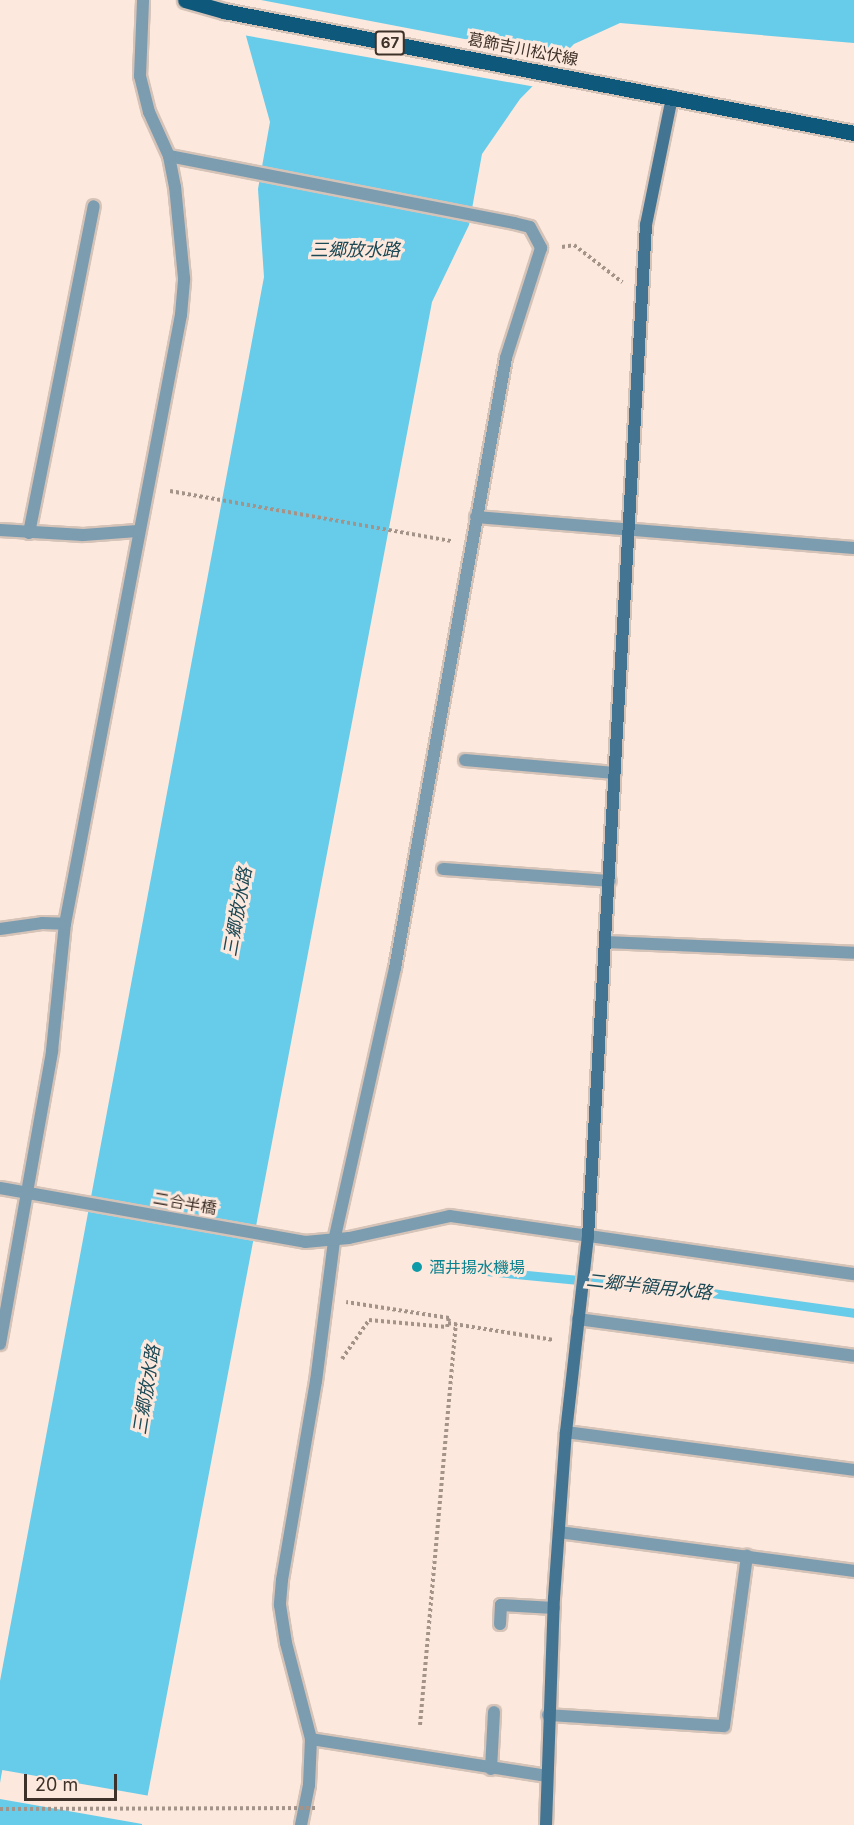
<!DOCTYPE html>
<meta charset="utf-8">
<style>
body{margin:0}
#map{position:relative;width:854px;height:1825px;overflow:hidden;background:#fce8dc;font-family:Inter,"Noto Sans JP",sans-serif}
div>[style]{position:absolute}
.water>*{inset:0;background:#67cbea}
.pier>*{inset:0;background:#fce8dc;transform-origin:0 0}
.stream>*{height:9px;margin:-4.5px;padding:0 4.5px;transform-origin:4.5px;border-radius:4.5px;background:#67cbea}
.path>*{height:4px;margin-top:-2px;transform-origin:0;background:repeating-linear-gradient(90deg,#a49389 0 3px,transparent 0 6px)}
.roads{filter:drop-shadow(2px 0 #d6c3b8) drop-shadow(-2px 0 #d6c3b8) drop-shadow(0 2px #d6c3b8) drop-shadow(0 -2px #d6c3b8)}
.lane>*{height:12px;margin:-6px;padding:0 6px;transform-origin:6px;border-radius:6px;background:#7c9cb0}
.street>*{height:12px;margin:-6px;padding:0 6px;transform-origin:6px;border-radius:6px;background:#7c9cb0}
.secondary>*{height:12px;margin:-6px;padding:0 6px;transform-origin:6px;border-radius:6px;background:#437491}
.primary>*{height:15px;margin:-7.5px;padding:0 7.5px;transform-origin:7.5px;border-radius:7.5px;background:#0e587b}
.path-bridge>*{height:4px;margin-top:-2px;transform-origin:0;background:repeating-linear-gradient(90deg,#a49389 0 3px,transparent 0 6px)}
.dots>*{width:16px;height:16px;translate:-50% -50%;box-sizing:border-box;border:3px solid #fce8dc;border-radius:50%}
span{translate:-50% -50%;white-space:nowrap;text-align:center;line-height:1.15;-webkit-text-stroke:6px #fce8dc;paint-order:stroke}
.shield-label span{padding:2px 4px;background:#fce8dc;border:2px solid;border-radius:4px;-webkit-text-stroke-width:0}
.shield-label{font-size:15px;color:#3e3129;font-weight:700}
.street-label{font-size:16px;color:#3e3129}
.culture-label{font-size:16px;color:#0d838f}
.left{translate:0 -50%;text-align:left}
.water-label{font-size:18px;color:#1b4855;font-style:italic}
.scale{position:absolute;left:24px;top:1774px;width:93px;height:27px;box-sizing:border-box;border:3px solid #3e3129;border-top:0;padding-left:8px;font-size:18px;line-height:21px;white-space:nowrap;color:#3e3129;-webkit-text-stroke:4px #fce8dc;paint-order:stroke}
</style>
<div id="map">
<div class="water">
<i style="clip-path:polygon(236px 0,854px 0,854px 43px,620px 23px,574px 44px,520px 99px,482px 154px,469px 225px,432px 302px,142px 1825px,0 1825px,0 1681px,264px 277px,258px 189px,270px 122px)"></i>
</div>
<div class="pier">
<i style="clip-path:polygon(233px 0,261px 0,563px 58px,536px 87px,243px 35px)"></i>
<i style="left:150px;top:1796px;width:29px;height:150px;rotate:100deg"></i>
</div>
<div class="stream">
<i style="left:444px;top:1267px;width:262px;rotate:5.5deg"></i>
<i style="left:705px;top:1292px;width:150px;rotate:8deg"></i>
</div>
<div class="path">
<i style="left:562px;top:247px;width:12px;rotate:-9deg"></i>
<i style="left:574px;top:245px;width:61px;rotate:37.6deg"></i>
<i style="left:170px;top:491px;width:286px;rotate:10.1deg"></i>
<i style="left:448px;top:1323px;width:107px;rotate:9.1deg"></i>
<i style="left:342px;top:1359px;width:47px;rotate:-55.3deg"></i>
<i style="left:369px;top:1320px;width:78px;rotate:5.1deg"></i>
<i style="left:447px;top:1327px;width:9px;rotate:-77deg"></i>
<i style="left:449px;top:1318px;width:104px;rotate:-171.2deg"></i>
<i style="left:420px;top:1725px;width:403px;rotate:-84.9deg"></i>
</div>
<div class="roads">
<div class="lane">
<i style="left:29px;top:533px;width:333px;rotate:-78.8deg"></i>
<i style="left:465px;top:760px;width:150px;rotate:5deg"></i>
<i style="left:443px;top:869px;width:167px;rotate:4.1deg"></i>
<i style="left:0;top:929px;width:42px;rotate:-8.1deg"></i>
<i style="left:42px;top:923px;width:23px;rotate:2deg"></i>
<i style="left:606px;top:942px;width:248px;rotate:2.5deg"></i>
<i style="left:500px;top:1624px;width:19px;rotate:-87deg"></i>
<i style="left:501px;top:1605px;width:53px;rotate:3.2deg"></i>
<i style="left:548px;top:1715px;width:176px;rotate:3.6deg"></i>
<i style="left:724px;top:1726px;width:172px;rotate:-82.3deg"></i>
<i style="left:491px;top:1769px;width:57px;rotate:-87deg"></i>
</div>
<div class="street">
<i style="left:169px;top:156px;width:351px;rotate:11deg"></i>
<i style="left:514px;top:223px;width:16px;rotate:14deg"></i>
<i style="left:530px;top:227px;width:24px;rotate:62deg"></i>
<i style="left:541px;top:248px;width:115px;rotate:107.7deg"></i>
<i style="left:506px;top:358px;width:620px;rotate:100.31deg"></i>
<i style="left:395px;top:968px;width:280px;rotate:102.6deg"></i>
<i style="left:334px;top:1241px;width:141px;rotate:97.3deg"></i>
<i style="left:316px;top:1381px;width:202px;rotate:99.7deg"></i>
<i style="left:282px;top:1580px;width:25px;rotate:95deg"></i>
<i style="left:280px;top:1605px;width:38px;rotate:81deg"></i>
<i style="left:286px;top:1643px;width:99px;rotate:75.4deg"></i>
<i style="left:311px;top:1739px;width:46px;rotate:92.5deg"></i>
<i style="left:309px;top:1785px;width:41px;rotate:101.3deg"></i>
<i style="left:476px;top:517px;width:379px;rotate:4.7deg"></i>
<i style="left:0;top:530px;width:83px;rotate:3.4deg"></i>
<i style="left:83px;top:535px;width:55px;rotate:-4.2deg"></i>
<i style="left:0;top:1188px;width:310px;rotate:10deg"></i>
<i style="left:305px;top:1242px;width:44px;rotate:-5.2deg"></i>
<i style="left:349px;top:1238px;width:103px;rotate:-12.3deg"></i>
<i style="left:450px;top:1216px;width:408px;rotate:8.2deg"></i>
<i style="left:578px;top:1319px;width:278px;rotate:7.6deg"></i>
<i style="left:0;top:1344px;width:298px;rotate:-79.9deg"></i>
<i style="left:52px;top:1051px;width:128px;rotate:-84.2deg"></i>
<i style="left:65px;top:924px;width:620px;rotate:-79.22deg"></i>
<i style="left:181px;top:315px;width:37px;rotate:-85deg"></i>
<i style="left:184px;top:278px;width:91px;rotate:-95.6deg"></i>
<i style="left:175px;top:187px;width:32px;rotate:-101deg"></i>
<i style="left:169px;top:156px;width:48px;rotate:-114.4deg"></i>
<i style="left:149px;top:112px;width:37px;rotate:-104deg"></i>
<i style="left:140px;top:76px;width:76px;rotate:-87.7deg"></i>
<i style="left:566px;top:1432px;width:290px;rotate:7.5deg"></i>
<i style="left:559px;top:1532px;width:298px;rotate:7.5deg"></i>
<i style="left:311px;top:1739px;width:238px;rotate:8.9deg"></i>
</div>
<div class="secondary">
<i style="left:546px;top:1825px;width:227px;rotate:-88deg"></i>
<i style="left:554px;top:1598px;width:166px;rotate:-85.9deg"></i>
<i style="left:566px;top:1432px;width:196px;rotate:-83.6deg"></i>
<i style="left:588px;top:1237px;width:1014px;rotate:-86.72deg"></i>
<i style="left:646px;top:225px;width:131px;rotate:-78.5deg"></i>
</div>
<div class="primary">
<i style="left:185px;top:0;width:41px;rotate:15.8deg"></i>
<i style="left:224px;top:11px;width:642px;rotate:10.96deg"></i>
</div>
</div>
<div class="path-bridge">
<i style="left:0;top:1809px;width:315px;rotate:-0.2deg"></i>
</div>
<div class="dots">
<i style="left:417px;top:1267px;background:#0f9aa8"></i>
</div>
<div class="shield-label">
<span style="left:390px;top:43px">67</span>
</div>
<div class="street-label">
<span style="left:523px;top:49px;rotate:11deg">葛飾吉川松伏線</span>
<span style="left:185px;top:1203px;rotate:10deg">二合半橋</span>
</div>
<div class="culture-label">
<span class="left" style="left:429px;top:1267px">酒井揚水機場</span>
</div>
<div class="water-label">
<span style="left:355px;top:250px">三郷放水路</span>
<span style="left:238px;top:912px;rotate:-80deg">三郷放水路</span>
<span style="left:649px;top:1287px;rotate:6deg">二郷半領用水路</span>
<span style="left:147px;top:1390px;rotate:-81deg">三郷放水路</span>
</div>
<div class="scale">20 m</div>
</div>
